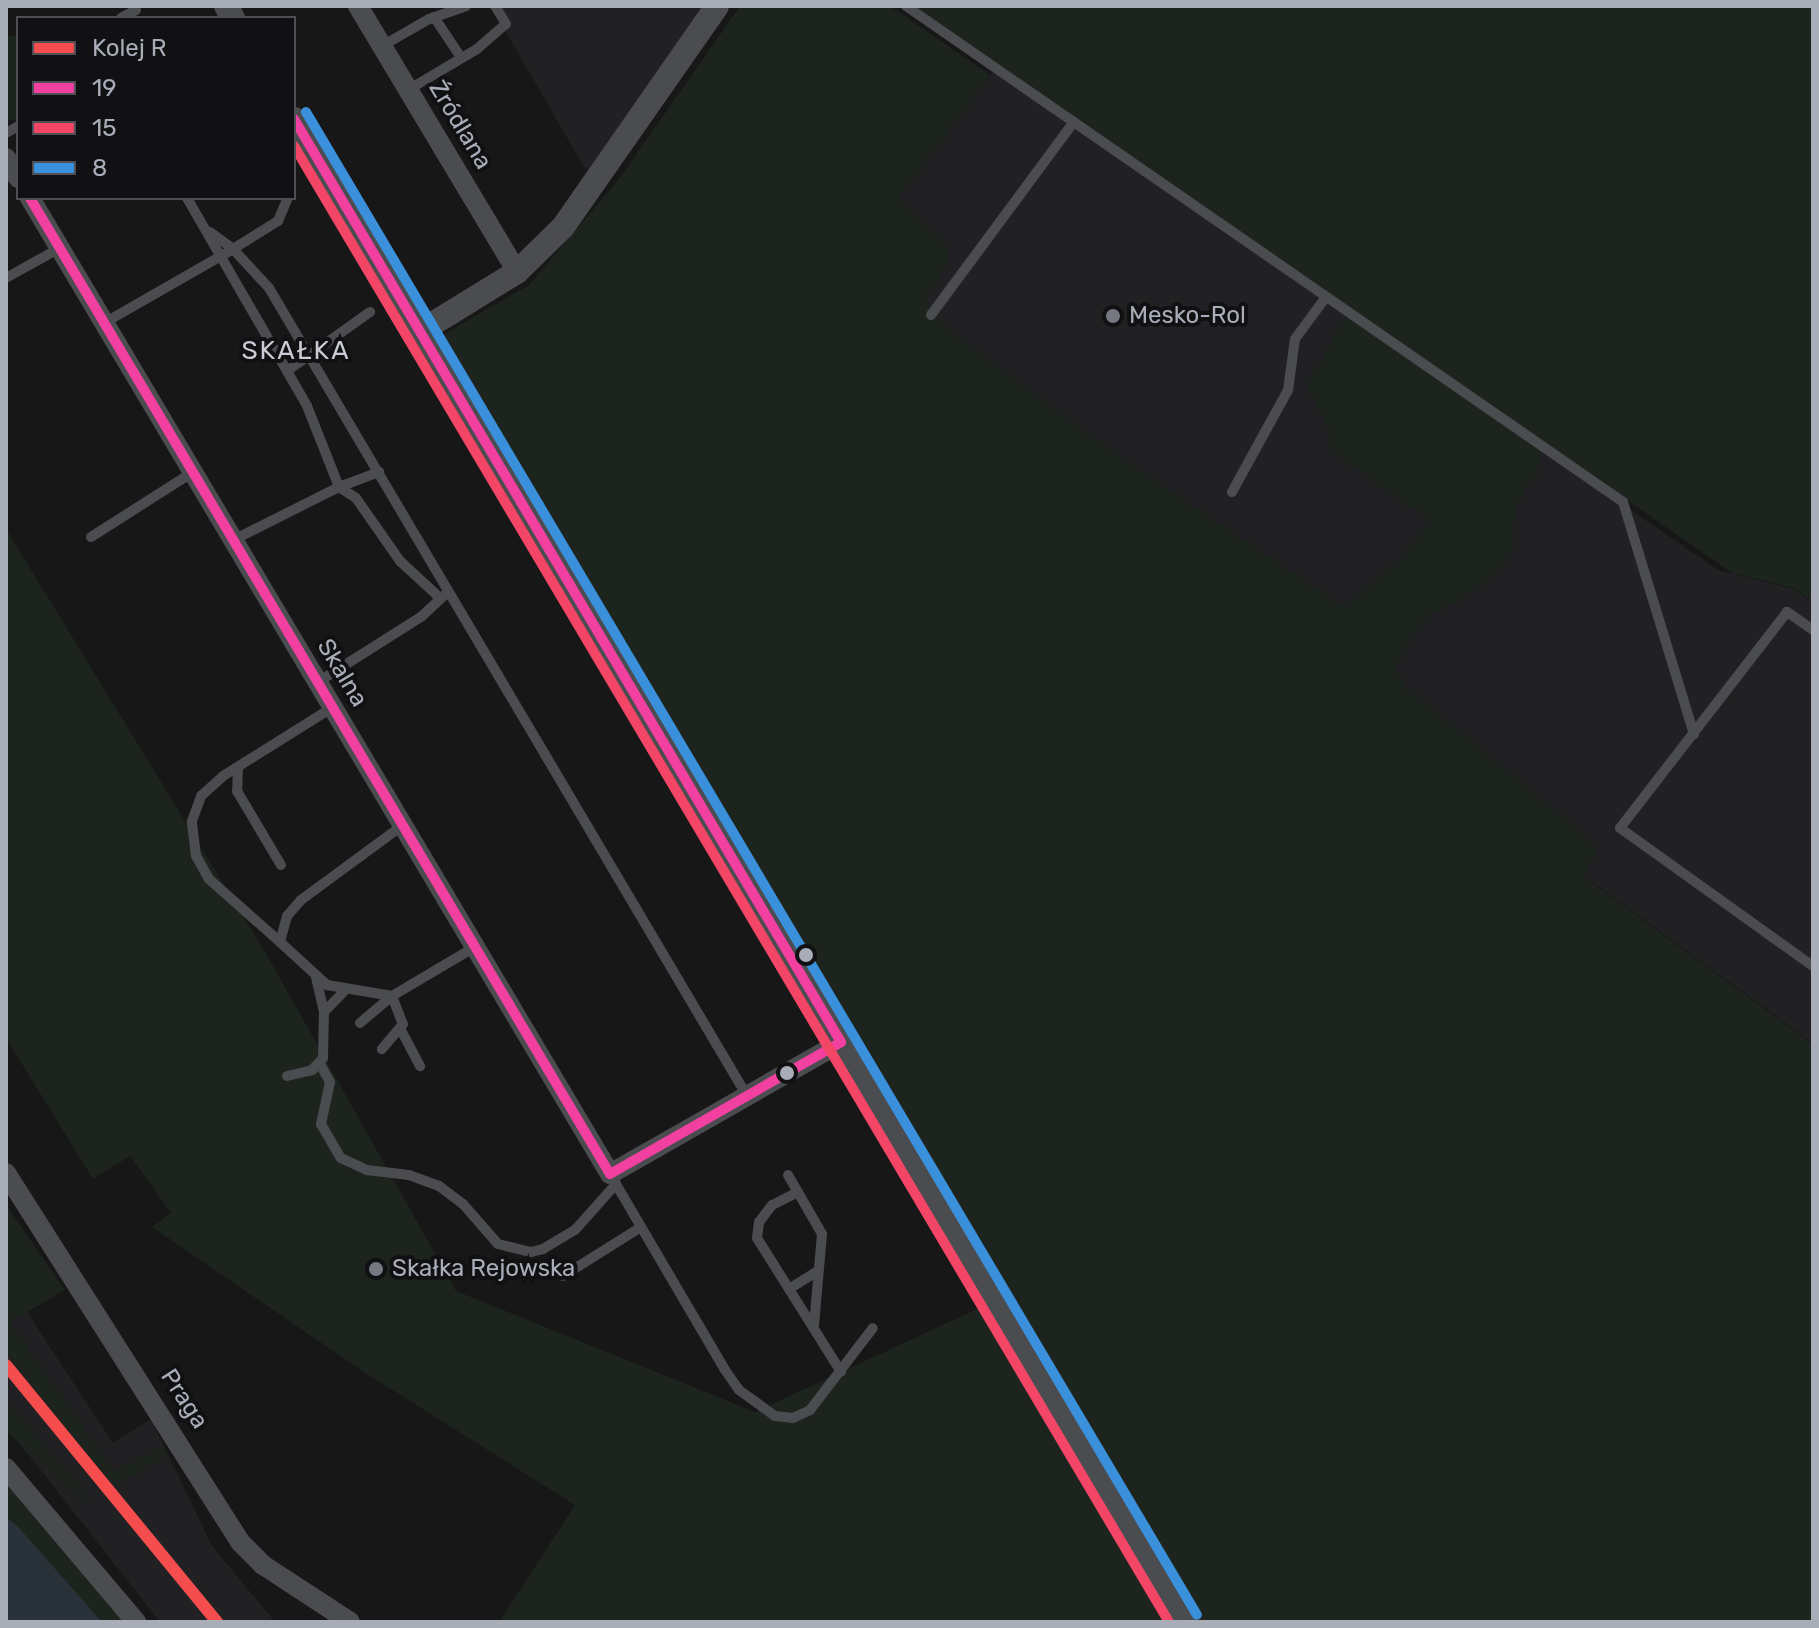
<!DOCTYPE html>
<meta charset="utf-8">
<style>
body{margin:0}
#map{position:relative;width:1819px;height:1628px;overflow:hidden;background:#171717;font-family:Rubik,sans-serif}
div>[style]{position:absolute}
.built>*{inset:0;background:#212123}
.green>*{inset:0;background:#1d241e;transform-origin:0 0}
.water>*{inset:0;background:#2a3239}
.service>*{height:10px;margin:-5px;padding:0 5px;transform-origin:5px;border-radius:5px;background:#4b4c50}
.minor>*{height:20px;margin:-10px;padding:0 10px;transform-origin:10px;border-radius:10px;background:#4b4c50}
.tertiary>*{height:24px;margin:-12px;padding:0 12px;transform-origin:12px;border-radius:12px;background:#4b4c50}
.bus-1>*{height:10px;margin:-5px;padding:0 5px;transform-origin:5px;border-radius:5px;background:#f240a1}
.bus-2>*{height:10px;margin:-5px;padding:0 5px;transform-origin:5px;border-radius:5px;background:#f34667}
.bus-3>*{height:10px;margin:-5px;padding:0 5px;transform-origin:5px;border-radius:5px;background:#3a90db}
.rail-1>*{height:12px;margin:-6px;padding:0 6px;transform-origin:6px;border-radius:6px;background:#f54d4d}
.dots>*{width:22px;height:22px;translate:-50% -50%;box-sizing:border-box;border:4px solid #111113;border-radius:50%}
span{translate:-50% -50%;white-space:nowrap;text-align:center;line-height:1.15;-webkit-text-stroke:8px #111113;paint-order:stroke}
.street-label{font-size:24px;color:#a8adb8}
.poi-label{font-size:24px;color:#a8adb8}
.left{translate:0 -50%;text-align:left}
.neighbourhood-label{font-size:26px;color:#c9ccd4;letter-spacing:2px}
.frame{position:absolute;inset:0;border:8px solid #a8adb8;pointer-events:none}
.legend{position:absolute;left:16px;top:16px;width:280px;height:184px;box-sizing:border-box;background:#111113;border:2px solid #4d4f55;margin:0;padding:10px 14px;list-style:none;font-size:24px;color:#a8adb8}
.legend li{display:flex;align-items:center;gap:16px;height:40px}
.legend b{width:40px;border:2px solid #4d4f55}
</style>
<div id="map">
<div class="built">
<i style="clip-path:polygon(491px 6px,716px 6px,600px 175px,584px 167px)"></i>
<i style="clip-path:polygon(993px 71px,1718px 570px,1793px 589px,1813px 603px,1813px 1043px,813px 315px)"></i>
<i style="clip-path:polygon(6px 1206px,25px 1309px,113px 1443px,151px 1419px,212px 1546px,275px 1622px,160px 1622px,6px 1426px)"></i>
</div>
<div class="green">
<i style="clip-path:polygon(740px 6px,890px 6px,990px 75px,899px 198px,947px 244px,948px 263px,925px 300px,940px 323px,1098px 441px,1343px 607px,1403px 557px,1430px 520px,1329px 450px,1329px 428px,1307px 384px,1350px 309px,914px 6px,1813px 6px,1813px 602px,1793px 588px,1732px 573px,1545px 443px,1536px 474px,1518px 503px,1512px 528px,1514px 550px,1487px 583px,1431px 615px,1407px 643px,1394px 670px,1407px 688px,1583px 833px,1596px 850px,1584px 877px,1813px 1044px,1813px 1622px,499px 1622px,575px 1505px,364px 1372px,152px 1227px,171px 1213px,130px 1156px,93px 1179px,6px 1038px,6px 529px,264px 950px,456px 1291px,755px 1412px,990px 1303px,425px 345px,529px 285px,619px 179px)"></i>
<i style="left:18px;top:36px;width:84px;height:12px;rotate:90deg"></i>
<i style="clip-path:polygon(6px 1205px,65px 1290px,10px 1322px,114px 1471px,163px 1447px,167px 1455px,113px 1487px,6px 1352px)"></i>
<i style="clip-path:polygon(6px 1399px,19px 1415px,92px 1501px,88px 1504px,6px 1431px)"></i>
<i style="clip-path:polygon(6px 1478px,128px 1622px,102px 1622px,6px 1517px)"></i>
</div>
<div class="water">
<i style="clip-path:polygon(6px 1517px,19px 1528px,102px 1622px,6px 1622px)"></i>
</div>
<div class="service">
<i style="left:906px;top:6px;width:872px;rotate:34.67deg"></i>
<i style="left:1623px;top:502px;width:243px;rotate:73deg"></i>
<i style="left:434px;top:17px;width:43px;rotate:56.3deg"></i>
<i style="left:121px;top:18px;width:17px;rotate:-28deg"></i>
<i style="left:382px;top:46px;width:54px;rotate:-29.9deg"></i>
<i style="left:429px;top:19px;width:39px;rotate:-19deg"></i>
<i style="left:408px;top:90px;width:80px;rotate:-30.7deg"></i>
<i style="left:477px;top:49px;width:38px;rotate:-41deg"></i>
<i style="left:506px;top:24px;width:21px;rotate:-121deg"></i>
<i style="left:6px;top:133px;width:14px;rotate:-30deg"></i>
<i style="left:187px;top:198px;width:240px;rotate:60deg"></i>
<i style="left:307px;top:406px;width:87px;rotate:68.4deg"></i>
<i style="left:339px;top:487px;width:119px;rotate:153.4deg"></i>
<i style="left:210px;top:232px;width:29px;rotate:36deg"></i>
<i style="left:233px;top:249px;width:53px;rotate:-31.9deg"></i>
<i style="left:278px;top:221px;width:25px;rotate:-67deg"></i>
<i style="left:6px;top:278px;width:62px;rotate:-29.1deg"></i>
<i style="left:931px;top:315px;width:240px;rotate:-53.5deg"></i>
<i style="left:104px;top:323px;width:149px;rotate:-29.8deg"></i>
<i style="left:233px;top:249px;width:53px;rotate:47.3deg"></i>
<i style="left:269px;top:288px;width:939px;rotate:59.39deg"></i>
<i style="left:287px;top:371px;width:102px;rotate:-35.4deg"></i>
<i style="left:339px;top:487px;width:20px;rotate:33deg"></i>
<i style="left:356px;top:498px;width:77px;rotate:55.1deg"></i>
<i style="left:400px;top:561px;width:54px;rotate:42.8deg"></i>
<i style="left:339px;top:487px;width:43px;rotate:-20.6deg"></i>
<i style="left:1232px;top:492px;width:116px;rotate:-61.2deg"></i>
<i style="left:1288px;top:390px;width:51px;rotate:-82.2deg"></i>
<i style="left:1295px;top:339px;width:52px;rotate:-53.6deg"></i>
<i style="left:91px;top:537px;width:121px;rotate:-32.5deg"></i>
<i style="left:1813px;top:630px;width:32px;rotate:-145deg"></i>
<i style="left:1787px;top:612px;width:273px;rotate:127.7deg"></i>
<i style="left:1620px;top:828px;width:237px;rotate:35.6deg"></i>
<i style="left:318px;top:682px;width:122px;rotate:-32.3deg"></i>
<i style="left:421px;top:617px;width:37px;rotate:-43deg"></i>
<i style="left:238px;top:767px;width:24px;rotate:92deg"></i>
<i style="left:237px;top:791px;width:86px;rotate:59.3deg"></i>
<i style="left:403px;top:825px;width:127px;rotate:143.7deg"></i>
<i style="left:301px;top:900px;width:21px;rotate:131deg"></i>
<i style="left:287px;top:916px;width:27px;rotate:105deg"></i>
<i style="left:280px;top:942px;width:64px;rotate:42.5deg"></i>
<i style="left:327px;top:985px;width:66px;rotate:9.6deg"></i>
<i style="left:392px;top:996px;width:96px;rotate:-30.6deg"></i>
<i style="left:280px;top:942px;width:95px;rotate:-138.4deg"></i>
<i style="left:209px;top:879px;width:26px;rotate:-119deg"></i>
<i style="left:196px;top:856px;width:35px;rotate:-97deg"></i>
<i style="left:192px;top:821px;width:27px;rotate:-70deg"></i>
<i style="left:201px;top:796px;width:30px;rotate:-42deg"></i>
<i style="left:223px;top:776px;width:130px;rotate:-32.1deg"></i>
<i style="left:324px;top:1012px;width:28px;rotate:-46deg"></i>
<i style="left:360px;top:1023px;width:42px;rotate:-40.2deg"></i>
<i style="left:392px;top:996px;width:30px;rotate:69deg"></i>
<i style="left:403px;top:1024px;width:33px;rotate:130deg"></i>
<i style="left:401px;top:1030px;width:41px;rotate:62.2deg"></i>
<i style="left:320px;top:1064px;width:21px;rotate:61deg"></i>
<i style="left:330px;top:1082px;width:43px;rotate:102.1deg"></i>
<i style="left:321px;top:1124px;width:39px;rotate:60deg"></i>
<i style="left:341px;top:1158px;width:29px;rotate:25deg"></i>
<i style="left:367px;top:1170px;width:42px;rotate:6.8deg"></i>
<i style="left:409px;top:1175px;width:32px;rotate:20deg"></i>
<i style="left:439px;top:1186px;width:30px;rotate:37deg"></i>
<i style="left:463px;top:1204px;width:53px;rotate:48.8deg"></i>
<i style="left:498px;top:1244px;width:34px;rotate:14deg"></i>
<i style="left:531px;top:1252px;width:12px;rotate:-14deg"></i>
<i style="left:543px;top:1249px;width:37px;rotate:-31deg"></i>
<i style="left:575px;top:1230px;width:62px;rotate:-48.3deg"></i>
<i style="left:287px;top:1076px;width:26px;rotate:-13deg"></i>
<i style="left:312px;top:1070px;width:16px;rotate:-47deg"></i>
<i style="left:323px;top:1058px;width:46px;rotate:-88.8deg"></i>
<i style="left:324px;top:1012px;width:36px;rotate:-103deg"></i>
<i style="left:788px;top:1175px;width:68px;rotate:60deg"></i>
<i style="left:822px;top:1234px;width:91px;rotate:95deg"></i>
<i style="left:613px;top:1179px;width:221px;rotate:59.6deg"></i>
<i style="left:725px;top:1370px;width:24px;rotate:55deg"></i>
<i style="left:739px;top:1390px;width:44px;rotate:35.8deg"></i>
<i style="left:775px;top:1416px;width:18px;rotate:6deg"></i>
<i style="left:793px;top:1418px;width:19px;rotate:-25deg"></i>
<i style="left:810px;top:1410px;width:103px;rotate:-52.5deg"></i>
<i style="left:798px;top:1192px;width:29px;rotate:153deg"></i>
<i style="left:772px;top:1205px;width:21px;rotate:127deg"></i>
<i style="left:759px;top:1222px;width:16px;rotate:97deg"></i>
<i style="left:757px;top:1238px;width:158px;rotate:57.9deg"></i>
<i style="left:563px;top:1276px;width:92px;rotate:-32.1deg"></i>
<i style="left:789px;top:1289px;width:32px;rotate:-32deg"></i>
</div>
<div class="minor">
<i style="left:358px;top:6px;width:310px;rotate:59.1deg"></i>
<i style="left:6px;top:158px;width:23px;rotate:59deg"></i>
<i style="left:30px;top:198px;width:1135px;rotate:59.28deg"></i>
<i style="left:610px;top:1174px;width:266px;rotate:-29.7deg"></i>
<i style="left:421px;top:331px;width:1500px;rotate:59.38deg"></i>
<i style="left:6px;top:1173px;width:437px;rotate:57.6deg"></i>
<i style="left:240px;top:1542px;width:33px;rotate:45deg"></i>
<i style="left:263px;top:1565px;width:104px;rotate:33.2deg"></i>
<i style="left:6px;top:1468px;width:202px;rotate:49.8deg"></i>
</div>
<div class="tertiary">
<i style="left:226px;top:6px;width:14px;rotate:60deg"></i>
<i style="left:294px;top:119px;width:247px;rotate:59.1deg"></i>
<i style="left:421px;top:331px;width:113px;rotate:-31.6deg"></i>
<i style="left:517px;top:272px;width:64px;rotate:-44.4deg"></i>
<i style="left:563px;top:227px;width:269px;rotate:-55.1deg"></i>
</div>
<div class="bus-1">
<i style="left:294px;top:119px;width:1073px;rotate:59.35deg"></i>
<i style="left:30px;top:198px;width:1135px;rotate:59.28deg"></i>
<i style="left:610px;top:1174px;width:266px;rotate:-29.7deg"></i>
</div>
<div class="bus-2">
<i style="left:294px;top:146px;width:1716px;rotate:59.34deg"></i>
</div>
<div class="bus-3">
<i style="left:306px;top:112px;width:1747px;rotate:59.34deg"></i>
</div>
<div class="rail-1">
<i style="left:6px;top:1365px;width:333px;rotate:50.6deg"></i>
</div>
<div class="dots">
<i style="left:1113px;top:316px;background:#757880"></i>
<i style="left:806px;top:955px;background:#a8adb8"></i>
<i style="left:787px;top:1073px;background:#a8adb8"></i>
<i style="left:376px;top:1269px;background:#757880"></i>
</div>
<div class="street-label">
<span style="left:460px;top:125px;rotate:59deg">Źródlana</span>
<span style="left:342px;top:673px;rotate:59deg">Skalna</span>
<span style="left:184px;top:1399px;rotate:57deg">Praga</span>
</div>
<div class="poi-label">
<span class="left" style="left:1129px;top:316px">Mesko-Rol</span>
<span class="left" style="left:392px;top:1269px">Skałka Rejowska</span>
</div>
<div class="neighbourhood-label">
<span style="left:296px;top:351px">SKAŁKA</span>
</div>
<div class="frame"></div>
<ul class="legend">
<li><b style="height:10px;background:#f54d4d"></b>Kolej R</li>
<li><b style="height:10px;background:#f240a1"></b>19</li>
<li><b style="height:10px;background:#f34667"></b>15</li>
<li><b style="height:10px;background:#3a90db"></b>8</li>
</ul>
</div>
